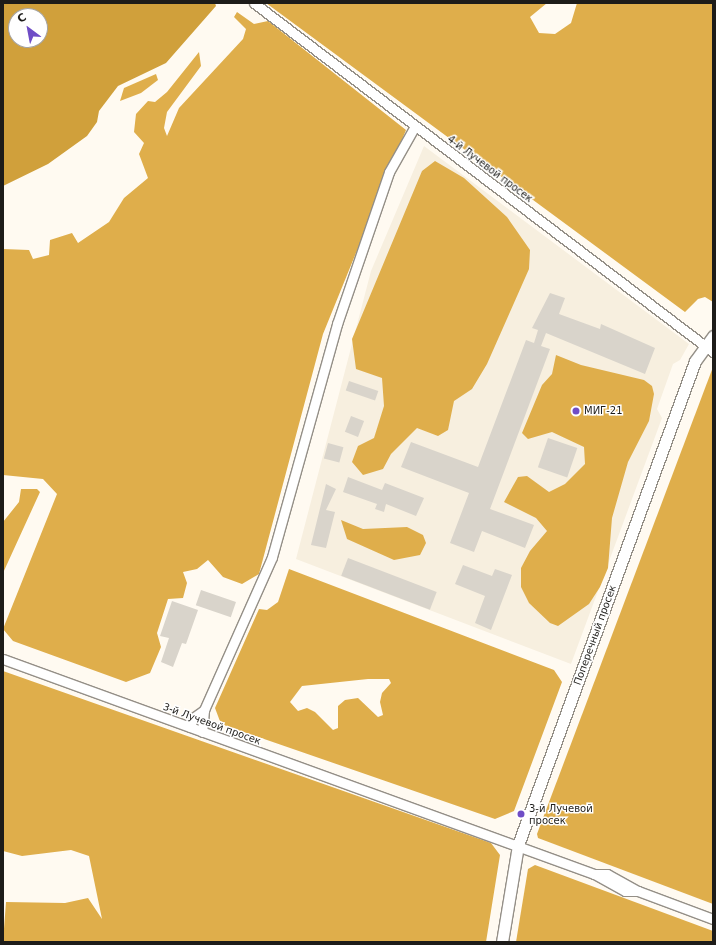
<!DOCTYPE html>
<meta charset="utf-8">
<style>
body{margin:0}
#map{position:relative;width:716px;height:945px;overflow:hidden;background:#fffaf1;font-family:"DejaVu Sans",sans-serif}
div>[style]{position:absolute}
.built>*{inset:0;background:#f7efdf}
.forest>*{inset:0;background:#dfae4b}
.water>*{inset:0;background:#d0a03b}
.building>*{inset:0;background:#d9d4cb;transform-origin:0 0}
.roads{filter:drop-shadow(1px 0 #948f87) drop-shadow(-1px 0 #948f87) drop-shadow(0 1px #948f87) drop-shadow(0 -1px #948f87)}
.minor>*{height:9px;margin:-4.5px;padding:0 4.5px;transform-origin:4.5px;border-radius:4.5px;background:#fff}
.tertiary>*{height:11px;margin:-5.5px;padding:0 5.5px;transform-origin:5.5px;border-radius:5.5px;background:#fff}
.dots>*{width:11px;height:11px;translate:-50% -50%;box-sizing:border-box;border:2px solid #fff;border-radius:50%}
span{translate:-50% -50%;white-space:nowrap;text-align:center;line-height:1.15;-webkit-text-stroke:3px #fff;paint-order:stroke}
.street-label{font-size:10px;color:#1d1c19}
.poi-label{font-size:10px;color:#1d1c19}
.left{translate:0 -50%;text-align:left}
.frame{position:absolute;inset:0;border:4px solid #1d1c19;pointer-events:none}
.north{position:absolute;left:8px;top:8px;width:40px;height:40px;box-sizing:border-box;background:#fff;border:1px solid #a5a4a3;border-radius:50%;rotate:328deg;font-size:11px;font-weight:700;line-height:16px;text-align:center;color:#1d1c19}
.north::after{content:'';display:block;margin:auto;width:14px;height:18px;background:#6f4dc6;clip-path:polygon(50% 0,100% 100%,50% 72%,0 100%)}
</style>
<div id="map">
<div class="built">
<i style="clip-path:polygon(424px 146px,689px 344px,680px 360px,673px 364px,657px 409px,662px 418px,571px 664px,296px 559px,371px 271px)"></i>
</div>
<div class="forest">
<i style="clip-path:polygon(266px 3px,547px 3px,530px 17px,539px 33px,555px 34px,571px 23px,577px 3px,713px 3px,713px 302px,705px 297px,698px 299px,685px 312px)"></i>
<i style="clip-path:polygon(237px 12px,254px 24px,268px 21px,406px 130px,323px 334px,259px 574px,242px 584px,223px 577px,208px 560px,197px 569px,183px 572px,187px 583px,183px 598px,168px 599px,157px 633px,161px 647px,150px 673px,126px 682px,13px 641px,3px 629px,57px 494px,43px 479px,3px 475px,3px 249px,29px 250px,33px 259px,49px 255px,50px 240px,72px 233px,78px 243px,109px 222px,124px 198px,148px 178px,139px 154px,144px 143px,134px 132px,136px 114px,148px 101px,155px 102px,167px 92px,199px 52px,201px 66px,167px 112px,164px 128px,167px 136px,179px 108px,243px 39px,246px 29px,234px 17px)"></i>
<i style="clip-path:polygon(156px 74px,158px 80px,141px 93px,120px 101px,124px 88px)"></i>
<i style="clip-path:polygon(435px 161px,464px 178px,507px 217px,530px 250px,529px 269px,487px 364px,472px 389px,454px 401px,448px 430px,438px 436px,417px 428px,391px 454px,383px 469px,363px 475px,352px 462px,358px 446px,374px 438px,384px 406px,382px 378px,356px 369px,352px 339px,422px 171px)"></i>
<i style="clip-path:polygon(556px 355px,581px 365px,644px 380px,652px 386px,654px 394px,649px 421px,628px 462px,612px 518px,608px 568px,600px 587px,589px 604px,558px 626px,550px 623px,529px 603px,521px 587px,521px 568px,530px 551px,547px 531px,536px 518px,504px 502px,518px 477px,527px 476px,549px 492px,565px 484px,585px 464px,584px 447px,552px 432px,528px 439px,522px 433px,542px 385px,552px 374px)"></i>
<i style="clip-path:polygon(713px 367px,713px 904px,538px 838px,537px 834px)"></i>
<i style="clip-path:polygon(21px 489px,37px 489px,40px 492px,3px 573px,3px 522px,19px 502px)"></i>
<i style="clip-path:polygon(341px 520px,363px 529px,407px 527px,423px 535px,426px 543px,420px 555px,394px 560px,347px 539px)"></i>
<i style="clip-path:polygon(evenodd,289px 569px,554px 670px,562px 682px,514px 811px,495px 819px,221px 724px,215px 708px,259px 609px,267px 610px,278px 602px,289px 569px,368px 679px,389px 679px,391px 683px,382px 693px,380px 702px,383px 715px,378px 717px,358px 698px,345px 700px,338px 706px,338px 728px,333px 730px,315px 712px,307px 708px,298px 711px,290px 702px,302px 686px,368px 679px)"></i>
<i style="clip-path:polygon(3px 671px,491px 843px,500px 855px,486px 942px,3px 942px,6px 902px,65px 903px,88px 898px,102px 919px,89px 856px,71px 850px,22px 856px,3px 851px)"></i>
<i style="clip-path:polygon(535px 865px,713px 931px,713px 942px,516px 942px,528px 869px)"></i>
</div>
<div class="water">
<i style="clip-path:polygon(evenodd,3px 3px,215px 3px,216px 6px,166px 63px,118px 86px,99px 111px,97px 122px,87px 136px,48px 164px,3px 186px,3px 3px,16px 16px,40px 16px,40px 40px,16px 40px,16px 16px)"></i>
</div>
<div class="building">
<i style="clip-path:polygon(550px 293px,565px 298px,559px 314px,600px 329px,601px 324px,655px 348px,645px 374px,546px 333px,541px 346px,550px 349px,490px 509px,534px 525px,525px 548px,482px 531px,474px 552px,450px 543px,469px 493px,401px 467px,411px 442px,478px 467px,526px 340px,534px 343px,538px 330px,532px 328px)"></i>
<i style="left:349px;top:381px;width:31px;height:10px;rotate:19deg"></i>
<i style="left:351px;top:416px;width:14px;height:17px;rotate:21deg"></i>
<i style="left:548px;top:438px;width:31px;height:31px;rotate:19deg"></i>
<i style="left:328px;top:443px;width:16px;height:16px;rotate:15deg"></i>
<i style="clip-path:polygon(348px 477px,382px 490px,385px 483px,424px 498px,416px 516px,386px 504px,384px 512px,375px 509px,377px 504px,343px 492px)"></i>
<i style="clip-path:polygon(326px 484px,336px 489px,326px 510px,335px 512px,326px 548px,311px 545px)"></i>
<i style="left:348px;top:558px;width:95px;height:19px;rotate:21deg"></i>
<i style="clip-path:polygon(463px 565px,492px 576px,495px 569px,512px 575px,491px 630px,475px 623px,485px 596px,455px 584px)"></i>
<i style="left:201px;top:590px;width:37px;height:16px;rotate:19deg"></i>
<i style="clip-path:polygon(172px 601px,198px 610px,186px 644px,182px 643px,173px 667px,161px 662px,169px 638px,160px 636px)"></i>
</div>
<div class="roads">
<div class="minor">
<i style="left:254px;top:3px;width:577px;rotate:37.25deg"></i>
<i style="left:3px;top:659px;width:629px;rotate:19.99deg"></i>
<i style="left:204px;top:710px;width:167px;rotate:-66deg"></i>
<i style="left:272px;top:557px;width:242px;rotate:-74.4deg"></i>
<i style="left:337px;top:324px;width:161px;rotate:-71.1deg"></i>
<i style="left:389px;top:172px;width:53px;rotate:-60.5deg"></i>
<i style="left:190px;top:727px;width:9px;rotate:-72deg"></i>
<i style="left:193px;top:718px;width:14px;rotate:-36deg"></i>
<i style="left:204px;top:710px;width:22px;rotate:95deg"></i>
<i style="left:594px;top:874px;width:13px"></i>
<i style="left:607px;top:874px;width:35px;rotate:29deg"></i>
<i style="left:638px;top:891px;width:13px;rotate:180deg"></i>
<i style="left:625px;top:891px;width:35px;rotate:-151deg"></i>
<i style="left:638px;top:891px;width:80px;rotate:20.5deg"></i>
</div>
<div class="tertiary">
<i style="left:502px;top:942px;width:98px;rotate:-80.6deg"></i>
<i style="left:518px;top:845px;width:515px;rotate:-69.91deg"></i>
<i style="left:695px;top:361px;width:31px;rotate:-54deg"></i>
</div>
</div>
<div class="dots">
<i style="left:576px;top:411px;background:#6f4dc6"></i>
<i style="left:521px;top:814px;background:#6f4dc6"></i>
</div>
<div class="street-label">
<span style="left:490px;top:169px;rotate:37deg">4-й Лучевой просек</span>
<span style="left:595px;top:635px;rotate:-70deg">Поперечный просек</span>
<span style="left:212px;top:724px;rotate:20deg">3-й Лучевой просек</span>
</div>
<div class="poi-label">
<span class="left" style="left:584px;top:411px">МИГ-21</span>
<span class="left" style="left:529px;top:814px">3-й Лучевой<br>просек</span>
</div>
<div class="frame"></div>
<div class="north">С</div>
</div>
